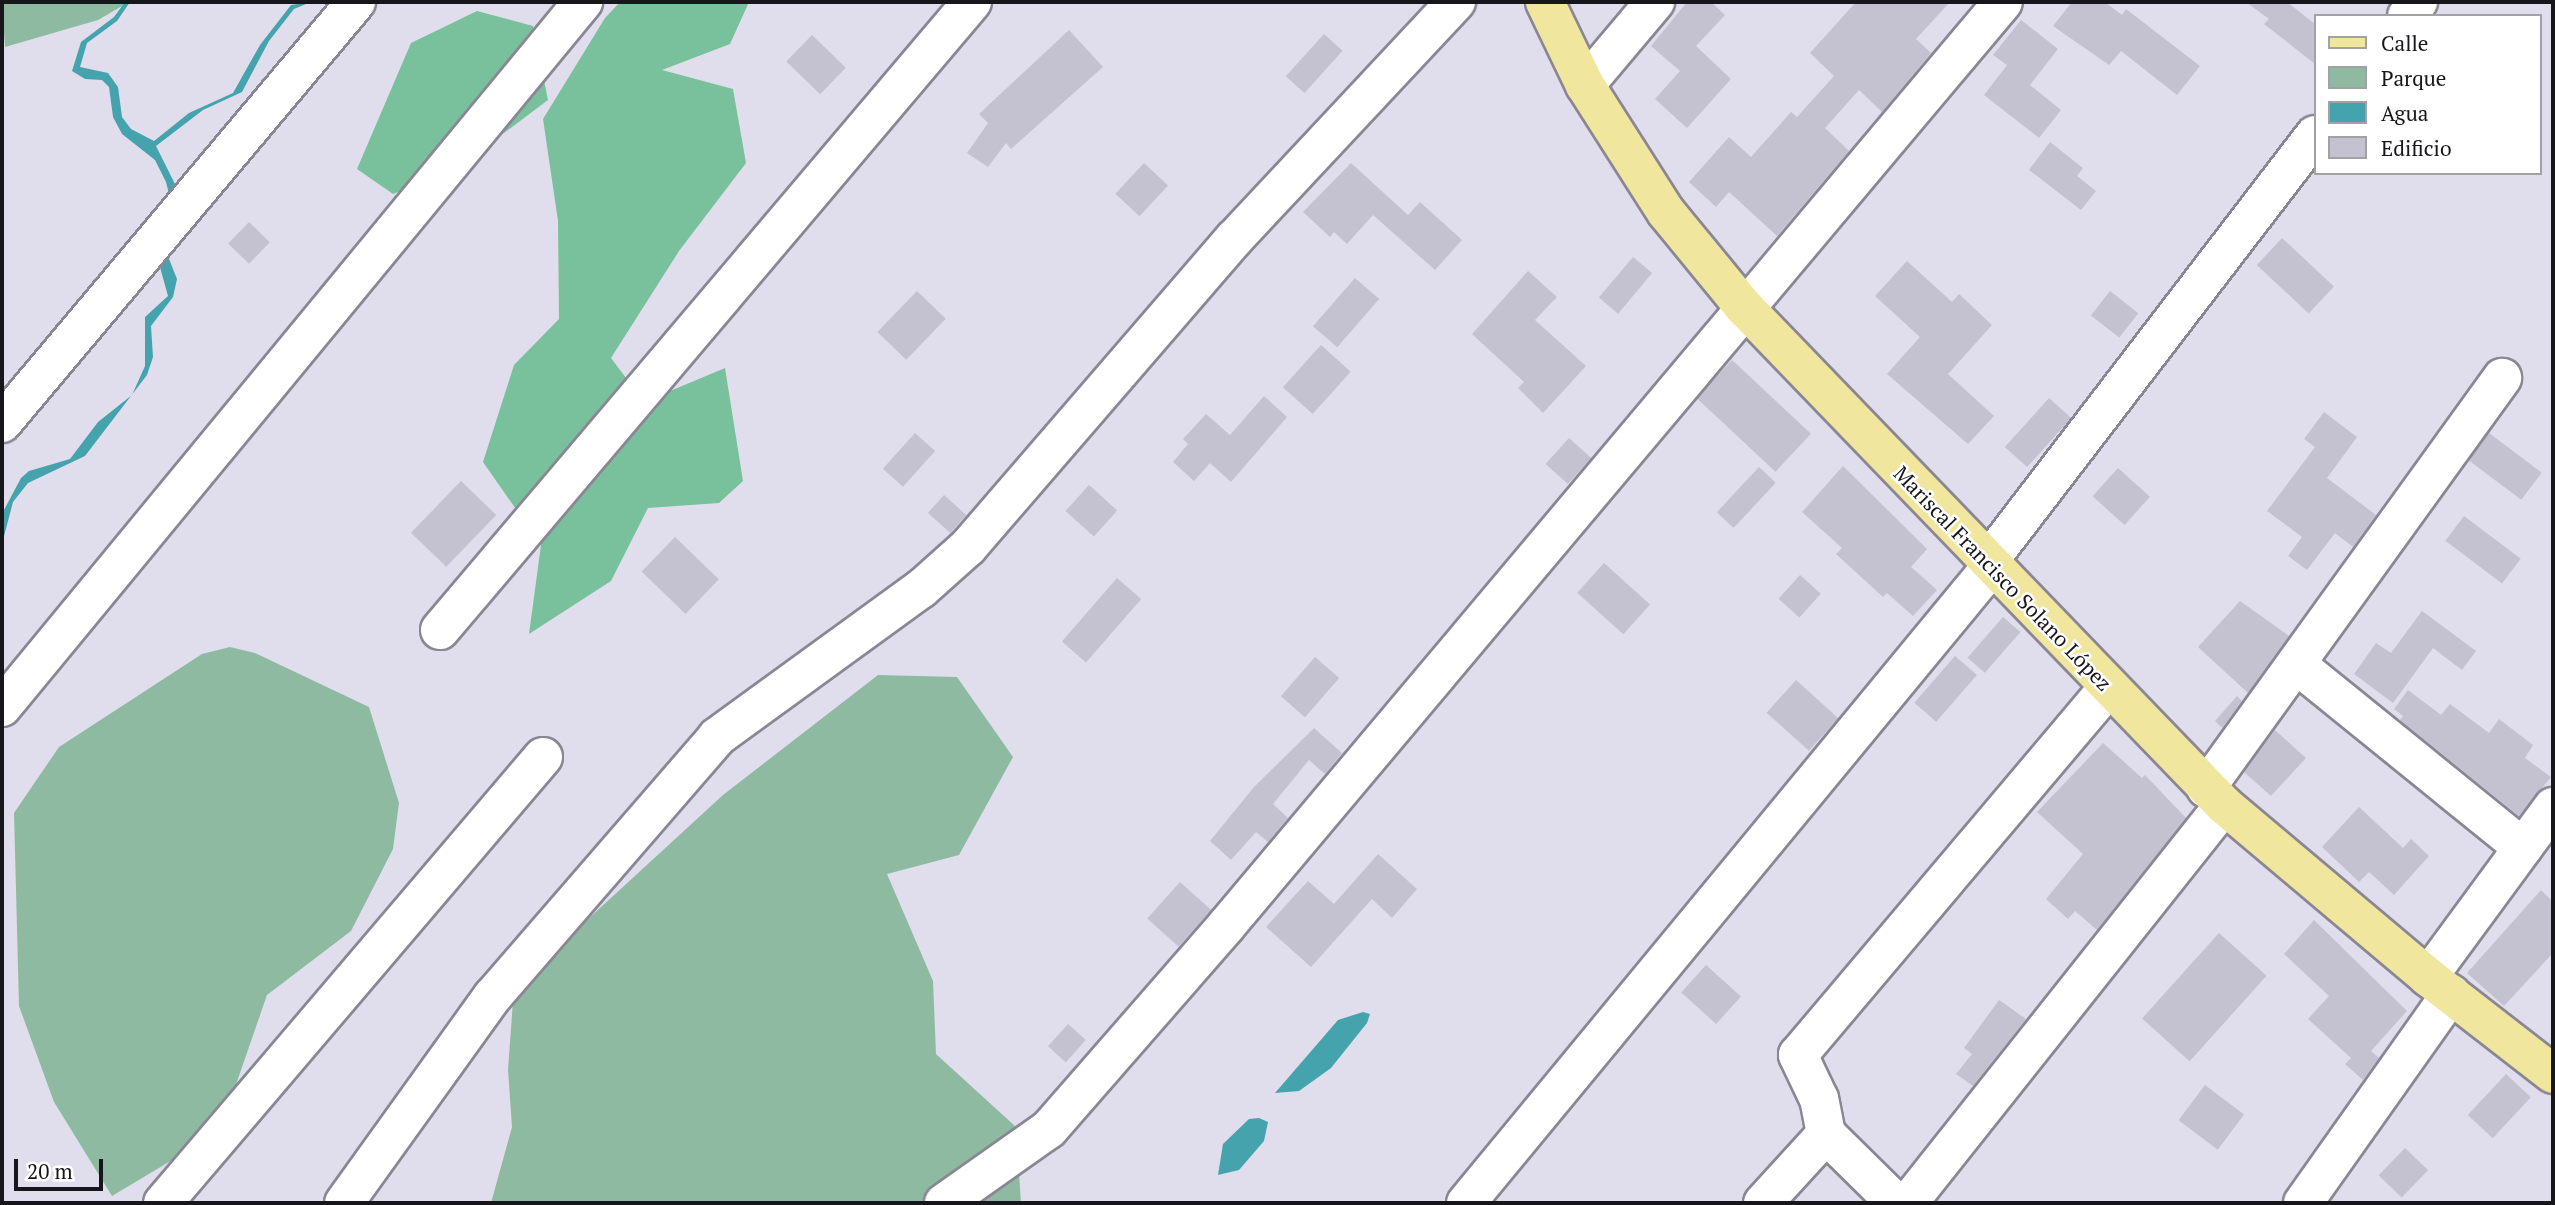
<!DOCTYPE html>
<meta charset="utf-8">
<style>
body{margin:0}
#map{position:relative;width:2555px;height:1205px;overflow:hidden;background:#e0deec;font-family:"PT Serif",serif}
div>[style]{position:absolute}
.green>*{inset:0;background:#8ebaa2}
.forest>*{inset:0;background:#79c09c}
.water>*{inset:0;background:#45a3ae}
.building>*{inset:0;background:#c4c2d0;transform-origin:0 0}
.roads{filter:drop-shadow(2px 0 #8a8794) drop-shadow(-2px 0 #8a8794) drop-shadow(0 2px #8a8794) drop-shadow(0 -2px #8a8794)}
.minor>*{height:38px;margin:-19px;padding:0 19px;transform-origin:19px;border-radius:19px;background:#fff}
.major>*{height:38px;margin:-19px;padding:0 19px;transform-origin:19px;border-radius:19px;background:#f1e69d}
span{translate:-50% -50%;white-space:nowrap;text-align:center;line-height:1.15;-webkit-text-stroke:5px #fff;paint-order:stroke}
.street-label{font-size:21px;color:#17161b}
.frame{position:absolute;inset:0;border:4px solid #17161b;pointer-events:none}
.legend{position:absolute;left:2314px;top:14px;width:228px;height:161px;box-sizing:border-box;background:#fff;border:2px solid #a2a2a4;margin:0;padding:9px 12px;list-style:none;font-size:21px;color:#17161b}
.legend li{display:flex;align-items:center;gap:14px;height:35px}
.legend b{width:35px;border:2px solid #a2a2a4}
.scale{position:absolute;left:14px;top:1159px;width:89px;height:32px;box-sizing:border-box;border:4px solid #17161b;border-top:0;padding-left:9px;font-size:21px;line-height:24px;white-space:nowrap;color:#17161b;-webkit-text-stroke:5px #fff;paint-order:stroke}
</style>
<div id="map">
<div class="green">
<i style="clip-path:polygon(2px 2px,129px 2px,98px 20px,5px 47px)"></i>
<i style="clip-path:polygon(230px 647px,255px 653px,369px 707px,399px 803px,393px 849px,351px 931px,267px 995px,231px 1099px,189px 1150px,112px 1196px,54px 1102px,19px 1006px,14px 813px,59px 747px,202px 654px)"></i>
<i style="clip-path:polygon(878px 675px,957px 677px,1013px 757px,959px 855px,887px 874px,933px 981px,936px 1054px,1016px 1127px,1021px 1203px,491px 1203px,512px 1127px,508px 1070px,514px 987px,723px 795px)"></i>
</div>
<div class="forest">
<i style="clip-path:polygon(620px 2px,749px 2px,730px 44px,662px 70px,733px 89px,746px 163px,679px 251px,611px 358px,644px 402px,725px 368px,743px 481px,719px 503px,648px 508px,611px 581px,529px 634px,541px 545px,483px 462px,514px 365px,559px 319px,558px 221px,543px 119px,605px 18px)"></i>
<i style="clip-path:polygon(477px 11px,533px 26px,548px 100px,457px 168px,393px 194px,357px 169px,411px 43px)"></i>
</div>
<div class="water">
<i style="clip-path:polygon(125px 2px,130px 2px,117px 21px,87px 43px,80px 67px,108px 73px,118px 87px,122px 117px,131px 129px,154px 141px,189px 113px,233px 93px,260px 45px,291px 5px,311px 2px,294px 9px,269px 41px,242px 92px,203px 110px,156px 146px,176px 186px,158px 231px,177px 279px,173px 297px,151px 326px,153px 357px,147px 375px,85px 456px,28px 483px,13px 502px,2px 544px,4px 510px,21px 478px,29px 471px,70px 459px,98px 422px,132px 395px,145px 366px,145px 317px,168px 296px,152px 238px,152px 221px,169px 194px,166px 182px,155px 160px,122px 134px,113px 117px,109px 87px,102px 80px,85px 79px,72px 71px,81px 42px,114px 17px)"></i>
<i style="clip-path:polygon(1363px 1012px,1370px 1014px,1367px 1023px,1331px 1068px,1299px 1091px,1275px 1093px,1338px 1020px)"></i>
<i style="clip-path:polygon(1259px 1118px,1268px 1122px,1264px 1141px,1239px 1170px,1218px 1175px,1223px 1144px,1249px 1119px)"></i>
</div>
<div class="building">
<i style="clip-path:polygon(1687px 2px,1711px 2px,1725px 15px,1696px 46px,1731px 79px,1687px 128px,1655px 99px,1680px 71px,1651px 46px)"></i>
<i style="clip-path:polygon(1856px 2px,1950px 2px,1916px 39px,1931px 53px,1882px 112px,1859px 90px,1825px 128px,1849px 151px,1777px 236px,1729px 192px,1716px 207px,1689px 182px,1729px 137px,1751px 157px,1791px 112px,1797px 117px,1834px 76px,1810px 53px)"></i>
<i style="clip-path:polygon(2072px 2px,2105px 2px,2122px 15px,2126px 9px,2200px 66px,2177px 95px,2121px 51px,2109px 65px,2053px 26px)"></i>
<i style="clip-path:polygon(2246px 2px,2287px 2px,2315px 24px,2315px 64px,2264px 24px,2269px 19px)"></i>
<i style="clip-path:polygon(2021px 20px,2058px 49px,2030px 85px,2061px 110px,2039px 138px,1984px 95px,2007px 65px,1993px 55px)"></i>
<i style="clip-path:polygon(1069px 30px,1103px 67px,1011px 149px,1006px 143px,988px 167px,967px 153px,988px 123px,979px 114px)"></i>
<i style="left:1324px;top:34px;width:25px;height:57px;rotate:42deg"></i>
<i style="left:812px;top:35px;width:47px;height:37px;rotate:44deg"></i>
<i style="clip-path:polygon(2050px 142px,2083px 168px,2077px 176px,2096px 191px,2081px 210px,2029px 170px)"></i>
<i style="left:1144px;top:163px;width:33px;height:42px;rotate:43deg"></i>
<i style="clip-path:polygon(1351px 163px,1408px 215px,1420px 202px,1462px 240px,1435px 270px,1373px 215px,1347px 244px,1334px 232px,1330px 237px,1303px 212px)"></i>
<i style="left:249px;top:222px;width:29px;height:30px;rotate:44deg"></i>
<i style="left:2282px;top:238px;width:71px;height:37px;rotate:43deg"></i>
<i style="left:1633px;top:257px;width:25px;height:53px;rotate:40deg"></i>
<i style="clip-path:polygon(1907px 261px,1952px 302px,1959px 294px,1992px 325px,1948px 374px,1994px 416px,1968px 444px,1887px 374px,1920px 337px,1875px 296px)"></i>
<i style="clip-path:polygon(1528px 271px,1557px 297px,1535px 320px,1586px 366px,1543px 413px,1518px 388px,1524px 382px,1472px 334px)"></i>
<i style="left:1355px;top:278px;width:32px;height:64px;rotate:41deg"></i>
<i style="left:917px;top:291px;width:40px;height:57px;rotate:44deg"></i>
<i style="left:2110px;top:291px;width:36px;height:31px;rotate:38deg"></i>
<i style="left:1321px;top:345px;width:40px;height:57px;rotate:42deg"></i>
<i style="left:1732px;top:360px;width:108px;height:52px;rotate:43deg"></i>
<i style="clip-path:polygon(1264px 396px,1287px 417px,1231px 482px,1210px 463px,1194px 481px,1173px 462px,1188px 444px,1183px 439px,1206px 414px,1230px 435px)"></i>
<i style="left:2049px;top:398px;width:30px;height:66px;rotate:42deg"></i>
<i style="clip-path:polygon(2324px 412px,2357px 437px,2327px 478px,2376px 515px,2353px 547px,2335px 533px,2307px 570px,2288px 556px,2302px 537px,2267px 511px,2315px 447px,2304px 439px)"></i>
<i style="left:915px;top:433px;width:27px;height:48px;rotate:42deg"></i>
<i style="left:2489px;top:433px;width:66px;height:34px;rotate:37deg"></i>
<i style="left:1569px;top:438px;width:30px;height:35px;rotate:42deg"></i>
<i style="clip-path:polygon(1843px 466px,1927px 549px,1911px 567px,1937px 590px,1913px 616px,1887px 593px,1883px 597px,1836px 554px,1842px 548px,1802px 512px)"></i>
<i style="left:1759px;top:467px;width:23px;height:62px;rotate:43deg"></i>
<i style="left:2118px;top:468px;width:43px;height:38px;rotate:42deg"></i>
<i style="left:461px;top:481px;width:49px;height:72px;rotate:44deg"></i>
<i style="left:1089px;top:485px;width:38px;height:35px;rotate:42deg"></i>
<i style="left:944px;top:495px;width:30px;height:24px;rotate:42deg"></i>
<i style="left:2464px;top:516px;width:71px;height:31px;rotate:37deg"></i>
<i style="left:675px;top:537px;width:61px;height:48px;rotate:44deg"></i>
<i style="left:1604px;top:563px;width:62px;height:40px;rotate:42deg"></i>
<i style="left:1800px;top:575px;width:28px;height:32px;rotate:42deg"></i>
<i style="left:1117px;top:578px;width:32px;height:84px;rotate:41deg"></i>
<i style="clip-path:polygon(2240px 601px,2289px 636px,2248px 693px,2198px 647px)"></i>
<i style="clip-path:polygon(2422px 611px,2476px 651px,2462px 670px,2433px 648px,2393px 703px,2354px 674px,2376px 643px,2391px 653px)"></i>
<i style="left:2003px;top:617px;width:23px;height:54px;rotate:41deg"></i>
<i style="left:1955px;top:656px;width:29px;height:62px;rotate:41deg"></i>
<i style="left:1315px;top:657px;width:32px;height:52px;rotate:41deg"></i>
<i style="left:1796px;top:680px;width:57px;height:44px;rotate:42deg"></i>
<i style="clip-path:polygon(2408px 690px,2441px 715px,2450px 704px,2489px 733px,2499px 719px,2533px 745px,2525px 758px,2551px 777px,2519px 816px,2400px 720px,2403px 716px,2394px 709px)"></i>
<i style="clip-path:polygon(2237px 696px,2242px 701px,2222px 728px,2215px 721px)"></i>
<i style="clip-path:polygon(1314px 728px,1342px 753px,1325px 774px,1309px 760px,1273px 804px,1288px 818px,1268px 842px,1256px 832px,1231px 860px,1210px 841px,1254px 787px)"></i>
<i style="clip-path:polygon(2275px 730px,2306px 758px,2271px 796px,2244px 772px)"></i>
<i style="clip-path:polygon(2103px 743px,2142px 778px,2145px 775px,2186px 818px,2097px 930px,2075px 911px,2068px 919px,2046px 899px,2083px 854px,2037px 812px)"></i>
<i style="clip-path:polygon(2359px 807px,2403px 848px,2411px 839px,2429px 856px,2394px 895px,2369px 872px,2359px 882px,2322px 847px)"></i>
<i style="clip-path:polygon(1378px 854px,1417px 889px,1392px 918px,1372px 899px,1311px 967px,1266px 927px,1308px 881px,1334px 904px)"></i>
<i style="left:1180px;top:882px;width:42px;height:49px;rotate:42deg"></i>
<i style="clip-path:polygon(2541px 890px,2553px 902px,2553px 953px,2504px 1006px,2467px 973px)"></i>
<i style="clip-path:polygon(2314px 920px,2407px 1011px,2371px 1051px,2379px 1058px,2363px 1080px,2345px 1064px,2351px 1058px,2308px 1019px,2329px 996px,2284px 954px)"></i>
<i style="left:2219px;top:933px;width:64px;height:115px;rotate:42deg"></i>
<i style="left:1706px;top:965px;width:47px;height:37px;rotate:42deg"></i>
<i style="clip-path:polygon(1999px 1000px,2026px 1019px,1973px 1086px,1956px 1074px,1972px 1054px,1964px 1048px)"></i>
<i style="left:1068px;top:1024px;width:24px;height:30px;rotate:42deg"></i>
<i style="left:2506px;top:1074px;width:34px;height:56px;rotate:43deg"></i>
<i style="left:2205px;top:1085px;width:49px;height:44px;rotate:37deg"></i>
<i style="left:2405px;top:1148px;width:32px;height:38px;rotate:44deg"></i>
</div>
<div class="roads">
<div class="minor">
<i style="left:2407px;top:16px;width:18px;rotate:-52deg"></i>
<i style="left:1585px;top:85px;width:109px;rotate:-49.9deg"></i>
<i style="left:2px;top:423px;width:550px;rotate:-49.94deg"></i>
<i style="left:1987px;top:563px;width:539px;rotate:-52.54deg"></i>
<i style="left:440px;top:630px;width:823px;rotate:-49.73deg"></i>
<i style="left:2296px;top:664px;width:292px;rotate:39deg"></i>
<i style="left:2px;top:707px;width:914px;rotate:-50.51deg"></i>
<i style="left:2206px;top:788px;width:506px;rotate:-54.17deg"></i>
<i style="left:2428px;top:977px;width:211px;rotate:-53.7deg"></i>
<i style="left:163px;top:1203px;width:586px;rotate:-49.57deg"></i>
<i style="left:344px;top:1203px;width:255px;rotate:-54.3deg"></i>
<i style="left:493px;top:996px;width:342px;rotate:-49.1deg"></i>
<i style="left:717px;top:737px;width:252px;rotate:-36deg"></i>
<i style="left:921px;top:589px;width:63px;rotate:-41.8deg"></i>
<i style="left:968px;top:547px;width:407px;rotate:-49.2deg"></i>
<i style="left:1234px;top:239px;width:325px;rotate:-46.9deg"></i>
<i style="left:944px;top:1203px;width:128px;rotate:-35.2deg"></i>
<i style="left:1049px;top:1129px;width:269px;rotate:-48.9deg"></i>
<i style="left:1226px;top:926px;width:1207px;rotate:-49.94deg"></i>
<i style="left:1466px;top:1203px;width:825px;rotate:-50.46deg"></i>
<i style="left:1763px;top:1203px;width:93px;rotate:-47.6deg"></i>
<i style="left:1896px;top:1203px;width:98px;rotate:-135.4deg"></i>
<i style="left:1826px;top:1134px;width:36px;rotate:-101deg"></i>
<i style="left:1819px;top:1099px;width:49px;rotate:-115.5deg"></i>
<i style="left:1798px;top:1055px;width:480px;rotate:-49.8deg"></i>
<i style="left:1908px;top:1203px;width:508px;rotate:-51.55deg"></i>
<i style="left:2303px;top:1203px;width:256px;rotate:-54.7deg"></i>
</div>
<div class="major">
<i style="left:1545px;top:2px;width:92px;rotate:64.3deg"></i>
<i style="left:1585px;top:85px;width:151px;rotate:57.5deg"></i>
<i style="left:1666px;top:212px;width:122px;rotate:50.7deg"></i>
<i style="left:1743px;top:306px;width:693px;rotate:46.05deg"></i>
<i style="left:2224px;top:805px;width:267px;rotate:40.1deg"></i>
<i style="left:2428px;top:977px;width:158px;rotate:37.8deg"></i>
</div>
</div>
<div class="street-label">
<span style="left:2003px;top:578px;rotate:46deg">Mariscal Francisco Solano López</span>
</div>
<div class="frame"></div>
<ul class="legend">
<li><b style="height:9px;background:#f1e69d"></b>Calle</li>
<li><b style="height:19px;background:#8ebaa2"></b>Parque</li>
<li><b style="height:19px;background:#45a3ae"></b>Agua</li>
<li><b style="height:19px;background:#c4c2d0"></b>Edificio</li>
</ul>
<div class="scale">20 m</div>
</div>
